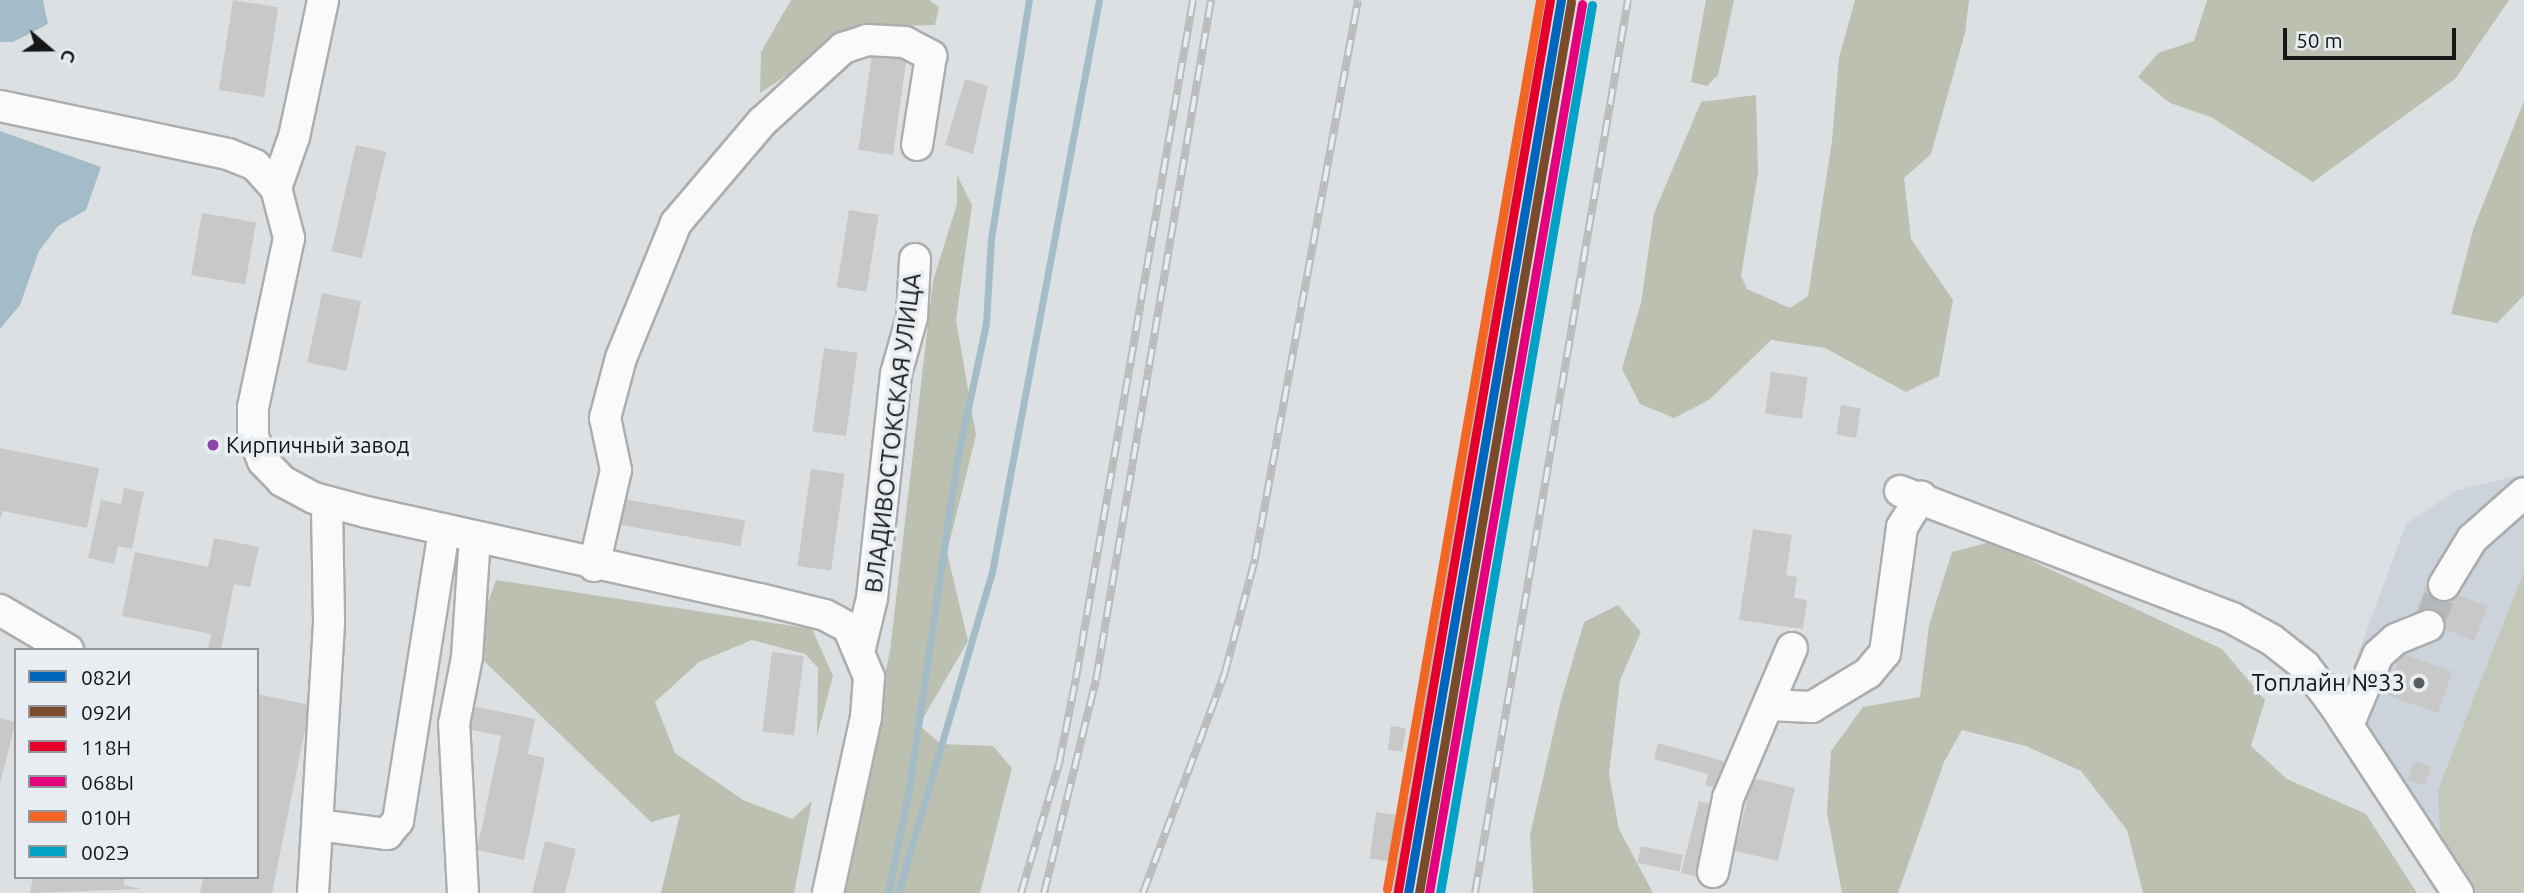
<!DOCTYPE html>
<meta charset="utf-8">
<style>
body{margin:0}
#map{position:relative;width:2524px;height:893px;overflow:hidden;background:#dde0e3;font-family:Ubuntu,sans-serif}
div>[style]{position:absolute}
.built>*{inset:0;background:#ccd3da}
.green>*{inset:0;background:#c4c8bb}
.forest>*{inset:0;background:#bbc0b0}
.water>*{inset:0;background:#a4bbc8}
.stream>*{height:7px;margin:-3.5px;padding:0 3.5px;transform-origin:3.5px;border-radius:3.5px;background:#a4bbc8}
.building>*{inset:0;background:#c8c8c9;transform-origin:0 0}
.minor-tunnel>*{height:30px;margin-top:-15px;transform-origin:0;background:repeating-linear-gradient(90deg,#b5b8ba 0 30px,transparent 0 45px)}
.roads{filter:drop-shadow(2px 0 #abadaf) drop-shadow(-2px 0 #abadaf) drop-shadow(0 2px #abadaf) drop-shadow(0 -2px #abadaf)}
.minor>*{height:30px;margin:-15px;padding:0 15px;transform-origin:15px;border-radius:15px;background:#fafafb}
.rail>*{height:8px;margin-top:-4px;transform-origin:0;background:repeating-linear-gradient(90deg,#e8edf2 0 16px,#babbbc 0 32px);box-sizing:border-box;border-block:2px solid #babbbc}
.rail-1>*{height:9px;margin:-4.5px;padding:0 4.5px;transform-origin:4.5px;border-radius:4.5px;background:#0065bd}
.rail-2>*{height:9px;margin:-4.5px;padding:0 4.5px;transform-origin:4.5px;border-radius:4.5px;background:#7a4b2a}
.rail-3>*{height:9px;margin:-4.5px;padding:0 4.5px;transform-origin:4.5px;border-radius:4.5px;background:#e4002b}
.rail-4>*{height:9px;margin:-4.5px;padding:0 4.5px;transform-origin:4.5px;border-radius:4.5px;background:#e5007d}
.rail-5>*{height:9px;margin:-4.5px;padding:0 4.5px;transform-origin:4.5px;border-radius:4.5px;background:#f26522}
.rail-6>*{height:9px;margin:-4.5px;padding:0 4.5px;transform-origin:4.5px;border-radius:4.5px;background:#01a2c5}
.dots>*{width:19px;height:19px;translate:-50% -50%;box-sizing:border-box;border:4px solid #e8edf2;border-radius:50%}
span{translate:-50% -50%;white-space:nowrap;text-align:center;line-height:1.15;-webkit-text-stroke:7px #e8edf2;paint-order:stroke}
.bus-label{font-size:22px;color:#141618}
.left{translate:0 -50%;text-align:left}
.street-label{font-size:24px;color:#141618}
.poi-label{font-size:24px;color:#141618}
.right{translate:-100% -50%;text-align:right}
.legend{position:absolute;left:14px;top:648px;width:245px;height:231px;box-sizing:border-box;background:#e8edf2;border:2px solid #93979b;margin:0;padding:9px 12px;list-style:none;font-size:21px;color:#141618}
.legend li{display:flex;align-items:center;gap:14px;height:35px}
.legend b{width:35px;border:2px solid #93979b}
.north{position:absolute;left:14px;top:14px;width:70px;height:70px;-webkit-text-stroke:5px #e8edf2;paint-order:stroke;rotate:110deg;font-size:19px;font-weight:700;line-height:28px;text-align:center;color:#141618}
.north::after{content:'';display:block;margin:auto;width:24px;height:32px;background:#141618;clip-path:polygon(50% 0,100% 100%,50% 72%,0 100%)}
.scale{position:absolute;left:2283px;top:28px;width:173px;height:32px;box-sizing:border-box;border:4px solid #141618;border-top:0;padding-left:9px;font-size:21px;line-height:24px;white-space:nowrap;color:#141618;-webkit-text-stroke:5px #e8edf2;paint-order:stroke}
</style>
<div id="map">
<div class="built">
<i style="clip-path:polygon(2524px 474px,2524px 893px,2474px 893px,2332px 683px,2349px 678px,2406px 524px,2457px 490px)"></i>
</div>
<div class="green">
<i style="clip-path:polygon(2524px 571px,2524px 893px,2474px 893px,2441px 848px,2438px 790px)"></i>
</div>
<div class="forest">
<i style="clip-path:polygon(791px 0,929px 0,939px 7px,935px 25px,859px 27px,760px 93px,761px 52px)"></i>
<i style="clip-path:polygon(1706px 0,1734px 0,1718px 75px,1707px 86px,1691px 82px)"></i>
<i style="clip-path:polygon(1855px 0,1969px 0,1965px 33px,1931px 154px,1904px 178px,1911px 239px,1953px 300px,1939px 376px,1906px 392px,1825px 348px,1771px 340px,1709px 400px,1674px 418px,1640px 404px,1622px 369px,1641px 303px,1654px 213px,1701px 102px,1756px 95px,1758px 173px,1741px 276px,1747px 289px,1790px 308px,1808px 296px,1832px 141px,1839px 58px)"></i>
<i style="clip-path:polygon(2207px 0,2509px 0,2455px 79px,2313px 182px,2211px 117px,2170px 103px,2138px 77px,2158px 53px,2194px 41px)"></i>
<i style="clip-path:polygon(2524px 101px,2524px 295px,2497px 323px,2451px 314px,2474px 227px)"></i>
<i style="clip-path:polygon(957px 175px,972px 205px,956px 320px,976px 435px,947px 552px,968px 641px,919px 725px,941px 744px,993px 746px,1012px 768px,980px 893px,838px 893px,890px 651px,933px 281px,957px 204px)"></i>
<i style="clip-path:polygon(1991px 542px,2222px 649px,2265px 700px,2251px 746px,2287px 779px,2366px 814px,2417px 893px,2143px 893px,2127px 830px,2081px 771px,2026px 746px,1962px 730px,1944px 762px,1898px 893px,1842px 893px,1827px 813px,1831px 751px,1863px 707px,1920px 697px,1929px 625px,1952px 552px)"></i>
<i style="clip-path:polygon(496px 580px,812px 629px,833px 676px,817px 736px,818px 668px,805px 654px,752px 640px,699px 662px,655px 702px,675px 753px,743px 800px,792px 819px,812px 801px,794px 893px,661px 893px,680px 814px,651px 822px,483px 660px,477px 633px)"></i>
<i style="clip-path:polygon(1618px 605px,1641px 632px,1620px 680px,1609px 774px,1619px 829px,1653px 893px,1533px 893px,1530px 835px,1561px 700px,1584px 622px)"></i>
</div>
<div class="water">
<i style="clip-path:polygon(0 0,43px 0,48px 24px,13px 42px,0 42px)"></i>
<i style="clip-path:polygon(0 131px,101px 167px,86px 210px,58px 226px,39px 251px,20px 305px,0 329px)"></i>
</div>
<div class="stream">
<i style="left:888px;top:893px;width:100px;rotate:-78.5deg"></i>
<i style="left:908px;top:795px;width:339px;rotate:-81.7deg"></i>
<i style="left:957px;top:460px;width:140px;rotate:-78deg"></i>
<i style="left:986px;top:323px;width:84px;rotate:-86.6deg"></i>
<i style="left:991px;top:239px;width:242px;rotate:-81deg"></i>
<i style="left:898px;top:893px;width:334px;rotate:-73.7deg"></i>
<i style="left:992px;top:572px;width:582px;rotate:-79.4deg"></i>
</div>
<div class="building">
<i style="left:233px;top:0;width:46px;height:91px;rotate:9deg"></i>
<i style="left:873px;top:46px;width:35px;height:105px;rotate:8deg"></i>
<i style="clip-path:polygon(965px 79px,988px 86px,973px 154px,945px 145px)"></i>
<i style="left:356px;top:145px;width:31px;height:109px;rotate:13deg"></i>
<i style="left:849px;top:210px;width:30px;height:78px;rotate:9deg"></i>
<i style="left:202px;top:213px;width:55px;height:63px;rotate:10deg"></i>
<i style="left:322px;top:293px;width:40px;height:71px;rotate:12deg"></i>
<i style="left:824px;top:348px;width:34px;height:84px;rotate:8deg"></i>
<i style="left:1771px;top:372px;width:37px;height:42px;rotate:8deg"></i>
<i style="left:1841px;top:405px;width:20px;height:30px;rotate:9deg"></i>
<i style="clip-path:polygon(0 448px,99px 468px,87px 528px,3px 511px,0 519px)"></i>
<i style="left:811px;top:469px;width:34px;height:98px;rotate:8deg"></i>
<i style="clip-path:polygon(124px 488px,144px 492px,132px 549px,118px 546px,114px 564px,88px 558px,101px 500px,121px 504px)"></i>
<i style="left:623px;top:499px;width:124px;height:26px;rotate:10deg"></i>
<i style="clip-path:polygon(1753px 529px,1792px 535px,1786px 575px,1797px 577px,1794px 598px,1807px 600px,1803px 629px,1739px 620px)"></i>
<i style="clip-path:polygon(214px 538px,259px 547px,250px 587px,234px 584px,221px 650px,208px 650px,211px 634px,122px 616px,135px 552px,208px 567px)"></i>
<i style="left:2427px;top:583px;width:65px;height:37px;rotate:21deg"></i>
<i style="left:772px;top:652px;width:32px;height:80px;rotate:7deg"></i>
<i style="left:2401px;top:653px;width:55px;height:44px;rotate:20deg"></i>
<i style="clip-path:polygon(257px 694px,310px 705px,272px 893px,200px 893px,203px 877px,257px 877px)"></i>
<i style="clip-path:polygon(468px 705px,535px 719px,528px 754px,545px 758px,524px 860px,477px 850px,501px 736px,463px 728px)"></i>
<i style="left:0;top:718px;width:16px;height:148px;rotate:14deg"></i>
<i style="left:1391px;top:726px;width:15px;height:24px;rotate:8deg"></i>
<i style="clip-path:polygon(1658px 743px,1727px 762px,1719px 789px,1705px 785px,1708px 774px,1654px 759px)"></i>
<i style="left:2414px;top:761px;width:18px;height:20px;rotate:19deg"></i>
<i style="left:1752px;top:778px;width:44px;height:75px;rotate:13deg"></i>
<i style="left:1699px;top:801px;width:16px;height:74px;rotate:14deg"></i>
<i style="left:1376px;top:812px;width:21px;height:47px;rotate:8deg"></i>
<i style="clip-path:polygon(545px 841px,576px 849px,565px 893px,532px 893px)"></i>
<i style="left:1641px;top:846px;width:43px;height:17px;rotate:12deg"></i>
<i style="clip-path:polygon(33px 877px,125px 877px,123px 885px,142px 889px,30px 893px)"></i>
</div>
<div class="minor-tunnel">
<i style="left:2428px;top:626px;width:44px;rotate:-68.7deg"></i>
</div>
<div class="roads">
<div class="minor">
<i style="left:0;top:106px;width:233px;rotate:11.9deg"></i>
<i style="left:228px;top:154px;width:29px;rotate:22deg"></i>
<i style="left:255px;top:165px;width:31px;rotate:48deg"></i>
<i style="left:276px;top:188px;width:52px;rotate:75.4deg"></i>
<i style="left:289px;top:238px;width:173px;rotate:102deg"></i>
<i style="left:253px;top:407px;width:30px;rotate:90deg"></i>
<i style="left:253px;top:437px;width:26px;rotate:67deg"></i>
<i style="left:263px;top:461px;width:28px;rotate:46deg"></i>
<i style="left:282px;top:481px;width:36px;rotate:28deg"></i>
<i style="left:314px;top:498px;width:54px;rotate:15.1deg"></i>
<i style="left:366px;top:512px;width:403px;rotate:12.5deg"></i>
<i style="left:760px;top:599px;width:67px;rotate:13.8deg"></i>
<i style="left:825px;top:615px;width:26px;rotate:28deg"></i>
<i style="left:848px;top:627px;width:54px;rotate:67.2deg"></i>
<i style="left:869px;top:677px;width:40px;rotate:94.3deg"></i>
<i style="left:866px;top:717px;width:180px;rotate:102.2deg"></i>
<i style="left:276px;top:188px;width:54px;rotate:-70.6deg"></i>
<i style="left:294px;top:137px;width:140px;rotate:-78deg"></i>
<i style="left:1900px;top:491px;width:355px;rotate:20.9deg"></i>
<i style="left:2232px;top:618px;width:46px;rotate:28.8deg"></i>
<i style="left:2272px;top:640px;width:42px;rotate:38.2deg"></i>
<i style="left:2305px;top:666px;width:50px;rotate:53.1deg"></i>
<i style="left:2335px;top:706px;width:224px;rotate:56.7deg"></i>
<i style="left:594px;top:566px;width:98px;rotate:-77.1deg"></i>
<i style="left:616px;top:470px;width:53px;rotate:-101.9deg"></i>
<i style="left:605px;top:418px;width:62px;rotate:-75.1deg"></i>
<i style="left:621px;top:358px;width:146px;rotate:-67.8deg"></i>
<i style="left:676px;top:223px;width:133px;rotate:-49.6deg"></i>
<i style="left:762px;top:122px;width:110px;rotate:-42.4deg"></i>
<i style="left:843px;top:48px;width:25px;rotate:-18deg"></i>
<i style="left:867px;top:40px;width:38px;rotate:3deg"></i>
<i style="left:905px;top:42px;width:30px;rotate:28deg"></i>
<i style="left:931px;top:56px;width:90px;rotate:98.9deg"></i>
<i style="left:2444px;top:585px;width:54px;rotate:-58.7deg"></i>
<i style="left:2472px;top:539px;width:69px;rotate:-41.5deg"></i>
<i style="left:0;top:610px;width:79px;rotate:30.5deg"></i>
<i style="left:860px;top:648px;width:51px;rotate:-76.5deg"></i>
<i style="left:872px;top:598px;width:225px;rotate:-83.9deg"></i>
<i style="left:896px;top:374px;width:59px;rotate:-74.3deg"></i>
<i style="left:912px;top:317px;width:58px;rotate:-87deg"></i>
<i style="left:1769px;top:705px;width:43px;rotate:2.7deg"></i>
<i style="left:1812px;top:707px;width:66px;rotate:-31.3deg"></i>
<i style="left:1868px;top:673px;width:26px;rotate:-50deg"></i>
<i style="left:1885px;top:653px;width:127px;rotate:-82.3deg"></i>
<i style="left:1902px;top:527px;width:36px;rotate:-58deg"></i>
<i style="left:2348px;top:725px;width:76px;rotate:-66.8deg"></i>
<i style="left:2378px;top:655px;width:24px;rotate:-42deg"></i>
<i style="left:2396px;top:639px;width:35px;rotate:-22deg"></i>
<i style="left:318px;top:825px;width:70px;rotate:7.4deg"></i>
<i style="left:387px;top:834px;width:17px;rotate:-50deg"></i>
<i style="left:398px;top:821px;width:295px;rotate:-81deg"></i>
<i style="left:1713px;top:872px;width:76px;rotate:-78.5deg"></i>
<i style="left:1728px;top:798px;width:163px;rotate:-66.9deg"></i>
<i style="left:313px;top:893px;width:272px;rotate:-86.6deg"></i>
<i style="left:329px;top:621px;width:119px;rotate:-91deg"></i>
<i style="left:463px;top:893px;width:169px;rotate:-93deg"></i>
<i style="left:454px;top:724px;width:68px;rotate:-79deg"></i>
<i style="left:467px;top:657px;width:119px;rotate:-86.2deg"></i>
</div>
</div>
<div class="rail">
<i style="left:1021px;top:893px;width:134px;rotate:-73.6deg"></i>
<i style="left:1059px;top:764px;width:88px;rotate:-78.8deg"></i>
<i style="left:1076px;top:678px;width:688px;rotate:-80.21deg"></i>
<i style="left:1044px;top:893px;width:219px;rotate:-76.3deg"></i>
<i style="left:1096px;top:680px;width:690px;rotate:-80.4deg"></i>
<i style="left:1143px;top:893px;width:236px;rotate:-69.6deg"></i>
<i style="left:1225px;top:672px;width:117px;rotate:-75.1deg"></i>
<i style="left:1255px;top:559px;width:568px;rotate:-79.56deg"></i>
<i style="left:1390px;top:893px;width:906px;rotate:-80.34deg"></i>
<i style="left:1475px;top:893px;width:906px;rotate:-80.28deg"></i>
</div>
<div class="rail-1">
<i style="left:1408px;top:893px;width:906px;rotate:-80.28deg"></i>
</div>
<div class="rail-2">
<i style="left:1419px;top:893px;width:904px;rotate:-80.32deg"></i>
</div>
<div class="rail-3">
<i style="left:1398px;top:891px;width:904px;rotate:-80.32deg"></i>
</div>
<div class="rail-4">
<i style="left:1429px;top:893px;width:902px;rotate:-80.23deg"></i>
</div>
<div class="rail-5">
<i style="left:1387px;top:889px;width:902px;rotate:-80.23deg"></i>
</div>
<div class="rail-6">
<i style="left:1440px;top:893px;width:901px;rotate:-80.29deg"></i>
</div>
<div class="dots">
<i style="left:213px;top:445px;background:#8e44ad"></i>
<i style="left:2419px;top:683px;background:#5a5d5f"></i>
</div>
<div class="bus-label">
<span class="left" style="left:226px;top:445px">Кирпичный завод</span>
</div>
<div class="street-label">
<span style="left:893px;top:433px;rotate:-83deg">ВЛАДИВОСТОКСКАЯ УЛИЦА</span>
</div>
<div class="poi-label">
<span class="right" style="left:2405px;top:683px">Топлайн №33</span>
</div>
<ul class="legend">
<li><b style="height:9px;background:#0065bd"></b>082И</li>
<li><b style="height:9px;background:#7a4b2a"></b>092И</li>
<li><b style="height:9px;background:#e4002b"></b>118Н</li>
<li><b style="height:9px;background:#e5007d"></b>068Ы</li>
<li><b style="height:9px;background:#f26522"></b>010Н</li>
<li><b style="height:9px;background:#01a2c5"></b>002Э</li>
</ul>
<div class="north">С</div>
<div class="scale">50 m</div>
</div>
